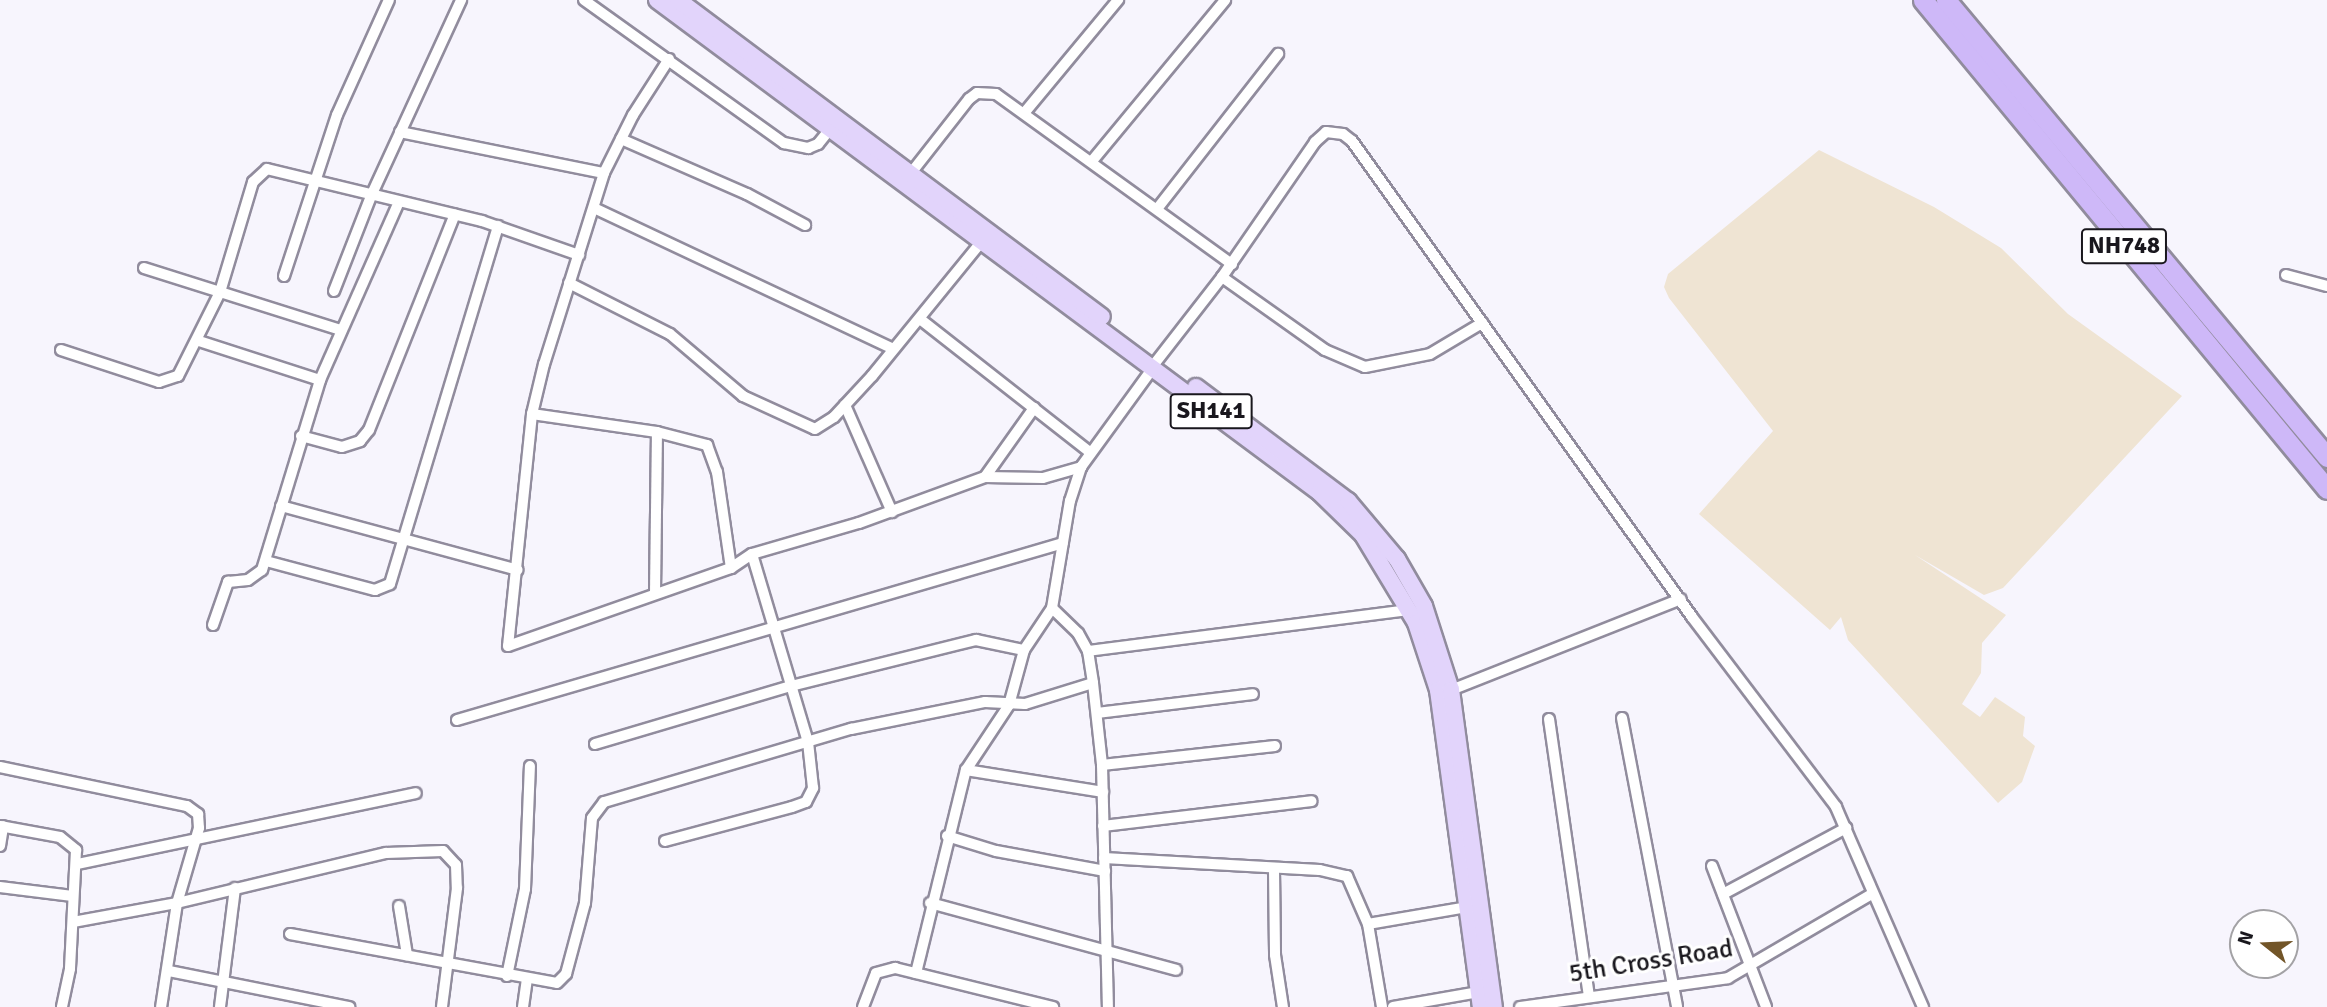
<!DOCTYPE html>
<style>
body{margin:0}
#map{position:relative;width:2327px;height:1007px;overflow:hidden;background:#f7f5fd;font-family:Signika,sans-serif}
div>[style]{position:absolute}
.green>*{inset:0;background:#efe4d3}
.roads{filter:drop-shadow(2px 0 #918c9d) drop-shadow(-2px 0 #918c9d) drop-shadow(0 2px #918c9d) drop-shadow(0 -2px #918c9d)}
.street>*{height:10px;margin:-5px;padding:0 5px;transform-origin:5px;border-radius:5px;background:#fff}
.primary>*{height:16px;margin:-8px;padding:0 8px;transform-origin:8px;border-radius:8px;background:#e2d4fb}
.highway>*{height:19px;margin:-9.5px;padding:0 9.5px;transform-origin:9.5px;border-radius:9.5px;background:#ceb8f8}
span{translate:-50% -50%;white-space:nowrap;text-align:center;line-height:1.15;-webkit-text-stroke:6px #fff;paint-order:stroke}
.shield-label span{padding:2px 5px;background:#fff;border:2px solid;border-radius:5px;-webkit-text-stroke-width:0}
.shield-label{font-size:24px;color:#19171d;font-weight:700}
.street-label{font-size:26px;color:#19171d}
.north{position:absolute;left:2229px;top:909px;width:70px;height:70px;box-sizing:border-box;background:#fff;border:2px solid #a3a2a5;border-radius:50%;rotate:288deg;font-size:19px;font-weight:700;line-height:28px;text-align:center;color:#19171d}
.north::after{content:'';display:block;margin:auto;width:24px;height:32px;background:#725528;clip-path:polygon(50% 0,100% 100%,50% 72%,0 100%)}
</style>
<div id="map">
<div class="green">
<i style="clip-path:polygon(1819px 150px,1934px 207px,2001px 248px,2068px 314px,2182px 396px,2003px 588px,1984px 595px,1915px 555px,2006px 615px,1982px 643px,1981px 673px,1962px 704px,1980px 717px,1995px 697px,2025px 717px,2023px 736px,2035px 746px,2022px 782px,1998px 803px,1848px 640px,1841px 617px,1830px 630px,1699px 514px,1773px 431px,1669px 298px,1664px 287px,1668px 274px)"></i>
</div>
<div class="roads">
<div class="street">
<i style="left:584px;top:0;width:246px;rotate:35.6deg"></i>
<i style="left:784px;top:143px;width:25px;rotate:12deg"></i>
<i style="left:808px;top:148px;width:11px;rotate:-22deg"></i>
<i style="left:818px;top:144px;width:21px;rotate:-51deg"></i>
<i style="left:669px;top:59px;width:67px;rotate:122.7deg"></i>
<i style="left:633px;top:115px;width:65px;rotate:116.6deg"></i>
<i style="left:604px;top:173px;width:200px;rotate:107.4deg"></i>
<i style="left:544px;top:364px;width:51px;rotate:103.5deg"></i>
<i style="left:532px;top:414px;width:233px;rotate:95.9deg"></i>
<i style="left:508px;top:646px;width:236px;rotate:-19.3deg"></i>
<i style="left:731px;top:568px;width:25px;rotate:-34deg"></i>
<i style="left:752px;top:554px;width:111px;rotate:-16.2deg"></i>
<i style="left:859px;top:523px;width:134px;rotate:-20.1deg"></i>
<i style="left:985px;top:477px;width:58px;rotate:1deg"></i>
<i style="left:1043px;top:478px;width:40px;rotate:-16deg"></i>
<i style="left:1025px;top:112px;width:146px;rotate:-50.3deg"></i>
<i style="left:400px;top:132px;width:208px;rotate:11.4deg"></i>
<i style="left:621px;top:139px;width:137px;rotate:23.6deg"></i>
<i style="left:747px;top:194px;width:66px;rotate:28.1deg"></i>
<i style="left:1092px;top:161px;width:209px;rotate:-50.4deg"></i>
<i style="left:911px;top:173px;width:94px;rotate:-51.9deg"></i>
<i style="left:969px;top:99px;width:10px;rotate:-37deg"></i>
<i style="left:977px;top:93px;width:19px;rotate:3deg"></i>
<i style="left:996px;top:94px;width:291px;rotate:35.8deg"></i>
<i style="left:594px;top:208px;width:331px;rotate:25.2deg"></i>
<i style="left:1157px;top:209px;width:197px;rotate:-52deg"></i>
<i style="left:144px;top:268px;width:207px;rotate:17.5deg"></i>
<i style="left:2286px;top:275px;width:42px;rotate:15deg"></i>
<i style="left:284px;top:276px;width:169px;rotate:-71.8deg"></i>
<i style="left:337px;top:115px;width:126px;rotate:-65.7deg"></i>
<i style="left:1222px;top:277px;width:126px;rotate:35.3deg"></i>
<i style="left:1325px;top:350px;width:43px;rotate:23deg"></i>
<i style="left:1365px;top:367px;width:66px;rotate:-11.3deg"></i>
<i style="left:1430px;top:354px;width:61px;rotate:-30.8deg"></i>
<i style="left:569px;top:283px;width:113px;rotate:26.8deg"></i>
<i style="left:670px;top:334px;width:96px;rotate:40.3deg"></i>
<i style="left:743px;top:396px;width:79px;rotate:24.6deg"></i>
<i style="left:815px;top:429px;width:22px;rotate:-32deg"></i>
<i style="left:834px;top:417px;width:56px;rotate:-47.2deg"></i>
<i style="left:872px;top:376px;width:174px;rotate:-50.8deg"></i>
<i style="left:334px;top:291px;width:102px;rotate:-68.7deg"></i>
<i style="left:371px;top:196px;width:216px;rotate:-65.3deg"></i>
<i style="left:920px;top:319px;width:217px;rotate:38.1deg"></i>
<i style="left:199px;top:341px;width:127px;rotate:17.9deg"></i>
<i style="left:61px;top:350px;width:103px;rotate:18.1deg"></i>
<i style="left:159px;top:382px;width:20px;rotate:-18deg"></i>
<i style="left:178px;top:376px;width:94px;rotate:-63.4deg"></i>
<i style="left:220px;top:292px;width:115px;rotate:-73.3deg"></i>
<i style="left:253px;top:182px;width:19px;rotate:-43deg"></i>
<i style="left:267px;top:169px;width:221px;rotate:13.6deg"></i>
<i style="left:482px;top:221px;width:103px;rotate:19.3deg"></i>
<i style="left:1152px;top:367px;width:114px;rotate:-52.1deg"></i>
<i style="left:1222px;top:277px;width:164px;rotate:-55.4deg"></i>
<i style="left:1315px;top:142px;width:15px;rotate:-42deg"></i>
<i style="left:1326px;top:132px;width:17px;rotate:7deg"></i>
<i style="left:1343px;top:134px;width:11px;rotate:38deg"></i>
<i style="left:1352px;top:141px;width:585px;rotate:54.46deg"></i>
<i style="left:1692px;top:617px;width:238px;rotate:52.8deg"></i>
<i style="left:1836px;top:807px;width:218px;rotate:66.5deg"></i>
<i style="left:845px;top:405px;width:117px;rotate:66.3deg"></i>
<i style="left:532px;top:414px;width:126px;rotate:8.2deg"></i>
<i style="left:657px;top:432px;width:52px;rotate:14.6deg"></i>
<i style="left:707px;top:445px;width:29px;rotate:70deg"></i>
<i style="left:717px;top:472px;width:97px;rotate:81.7deg"></i>
<i style="left:301px;top:436px;width:42px;rotate:15deg"></i>
<i style="left:342px;top:447px;width:19px;rotate:-18deg"></i>
<i style="left:360px;top:441px;width:14px;rotate:-51deg"></i>
<i style="left:369px;top:430px;width:232px;rotate:-68.3deg"></i>
<i style="left:985px;top:477px;width:85px;rotate:-54.6deg"></i>
<i style="left:281px;top:506px;width:245px;rotate:15.1deg"></i>
<i style="left:266px;top:561px;width:113px;rotate:14.9deg"></i>
<i style="left:375px;top:590px;width:16px;rotate:-22deg"></i>
<i style="left:390px;top:584px;width:374px;rotate:-73.2deg"></i>
<i style="left:655px;top:593px;width:161px;rotate:-89.3deg"></i>
<i style="left:1052px;top:608px;width:36px;rotate:44deg"></i>
<i style="left:1078px;top:633px;width:21px;rotate:61deg"></i>
<i style="left:1088px;top:651px;width:32px;rotate:81deg"></i>
<i style="left:1093px;top:683px;width:82px;rotate:83.7deg"></i>
<i style="left:1102px;top:765px;width:242px;rotate:88.6deg"></i>
<i style="left:213px;top:625px;width:46px;rotate:-70.8deg"></i>
<i style="left:228px;top:582px;width:20px;rotate:-6deg"></i>
<i style="left:248px;top:580px;width:17px;rotate:-36deg"></i>
<i style="left:262px;top:570px;width:199px;rotate:-73deg"></i>
<i style="left:320px;top:380px;width:193px;rotate:-66.1deg"></i>
<i style="left:1088px;top:651px;width:324px;rotate:-7.3deg"></i>
<i style="left:1451px;top:690px;width:247px;rotate:-21.6deg"></i>
<i style="left:1097px;top:713px;width:157px;rotate:-6.9deg"></i>
<i style="left:1622px;top:718px;width:294px;rotate:79.2deg"></i>
<i style="left:1549px;top:719px;width:279px;rotate:81.8deg"></i>
<i style="left:457px;top:720px;width:631px;rotate:-16.28deg"></i>
<i style="left:595px;top:744px;width:204px;rotate:-16.5deg"></i>
<i style="left:791px;top:686px;width:191px;rotate:-14deg"></i>
<i style="left:976px;top:640px;width:49px;rotate:11.8deg"></i>
<i style="left:1024px;top:650px;width:50px;rotate:-56.3deg"></i>
<i style="left:1052px;top:608px;width:109px;rotate:-80.5deg"></i>
<i style="left:1070px;top:501px;width:36px;rotate:-72deg"></i>
<i style="left:1081px;top:467px;width:122px;rotate:-54deg"></i>
<i style="left:1102px;top:765px;width:174px;rotate:-6.3deg"></i>
<i style="left:0;top:767px;width:191px;rotate:11.8deg"></i>
<i style="left:187px;top:806px;width:14px;rotate:36deg"></i>
<i style="left:198px;top:814px;width:14px;rotate:86deg"></i>
<i style="left:199px;top:828px;width:78px;rotate:106.3deg"></i>
<i style="left:177px;top:903px;width:105px;rotate:98.7deg"></i>
<i style="left:966px;top:770px;width:78px;rotate:-56.5deg"></i>
<i style="left:1009px;top:705px;width:57px;rotate:-74.7deg"></i>
<i style="left:0;top:826px;width:61px;rotate:10.4deg"></i>
<i style="left:60px;top:837px;width:21px;rotate:39deg"></i>
<i style="left:76px;top:850px;width:119px;rotate:92.9deg"></i>
<i style="left:70px;top:969px;width:39px;rotate:102deg"></i>
<i style="left:1103px;top:826px;width:210px;rotate:-6.8deg"></i>
<i style="left:947px;top:836px;width:51px;rotate:17deg"></i>
<i style="left:996px;top:851px;width:111px;rotate:10.4deg"></i>
<i style="left:665px;top:841px;width:131px;rotate:-15deg"></i>
<i style="left:792px;top:807px;width:15px;rotate:-20deg"></i>
<i style="left:806px;top:802px;width:16px;rotate:-63deg"></i>
<i style="left:813px;top:788px;width:46px;rotate:-96.2deg"></i>
<i style="left:808px;top:742px;width:196px;rotate:-106.6deg"></i>
<i style="left:0;top:846px;width:20px;rotate:-81deg"></i>
<i style="left:1104px;top:858px;width:216px;rotate:3.2deg"></i>
<i style="left:1320px;top:870px;width:28px;rotate:13deg"></i>
<i style="left:1347px;top:876px;width:52px;rotate:66.4deg"></i>
<i style="left:1368px;top:924px;width:84px;rotate:80.4deg"></i>
<i style="left:77px;top:864px;width:346px;rotate:-11.8deg"></i>
<i style="left:1712px;top:866px;width:151px;rotate:69deg"></i>
<i style="left:1274px;top:870px;width:85px;rotate:89.3deg"></i>
<i style="left:1275px;top:955px;width:53px;rotate:81.3deg"></i>
<i style="left:0;top:887px;width:73px;rotate:7.1deg"></i>
<i style="left:1723px;top:894px;width:140px;rotate:-28.2deg"></i>
<i style="left:930px;top:903px;width:255px;rotate:15.2deg"></i>
<i style="left:399px;top:906px;width:50px;rotate:80.7deg"></i>
<i style="left:73px;top:922px;width:106px;rotate:-10.4deg"></i>
<i style="left:177px;top:903px;width:215px;rotate:-13.5deg"></i>
<i style="left:386px;top:853px;width:57px;rotate:-2deg"></i>
<i style="left:443px;top:851px;width:19px;rotate:47deg"></i>
<i style="left:456px;top:865px;width:23px;rotate:88deg"></i>
<i style="left:457px;top:888px;width:120px;rotate:97.2deg"></i>
<i style="left:1368px;top:924px;width:100px;rotate:-9.7deg"></i>
<i style="left:290px;top:934px;width:271px;rotate:10.4deg"></i>
<i style="left:557px;top:983px;width:13px;rotate:-45deg"></i>
<i style="left:566px;top:974px;width:73px;rotate:-75deg"></i>
<i style="left:585px;top:903px;width:85px;rotate:-85.3deg"></i>
<i style="left:592px;top:818px;width:20px;rotate:-53deg"></i>
<i style="left:604px;top:802px;width:258px;rotate:-16.5deg"></i>
<i style="left:851px;top:729px;width:137px;rotate:-11.4deg"></i>
<i style="left:985px;top:702px;width:40px;rotate:2.9deg"></i>
<i style="left:1025px;top:704px;width:71px;rotate:-17.2deg"></i>
<i style="left:169px;top:971px;width:184px;rotate:11.3deg"></i>
<i style="left:916px;top:973px;width:209px;rotate:-76.2deg"></i>
<i style="left:966px;top:770px;width:139px;rotate:9.1deg"></i>
<i style="left:507px;top:976px;width:89px;rotate:-78.3deg"></i>
<i style="left:525px;top:889px;width:123px;rotate:-87.7deg"></i>
<i style="left:220px;top:1007px;width:120px;rotate:-82.8deg"></i>
<i style="left:523px;top:1007px;width:28px;rotate:-82deg"></i>
<i style="left:863px;top:1007px;width:36px;rotate:-69deg"></i>
<i style="left:876px;top:973px;width:20px;rotate:-15deg"></i>
<i style="left:895px;top:968px;width:163px;rotate:13.9deg"></i>
<i style="left:1393px;top:1007px;width:87px;rotate:-9.9deg"></i>
<i style="left:1520px;top:1007px;width:210px;rotate:-7.9deg"></i>
<i style="left:1728px;top:978px;width:167px;rotate:-30.3deg"></i>
</div>
<div class="primary">
<i style="left:657px;top:0;width:825px;rotate:36.62deg"></i>
<i style="left:1319px;top:492px;width:62px;rotate:44.3deg"></i>
<i style="left:1363px;top:535px;width:103px;rotate:58.9deg"></i>
<i style="left:1416px;top:623px;width:71px;rotate:71.8deg"></i>
<i style="left:1438px;top:690px;width:320px;rotate:82.3deg"></i>
<i style="left:678px;top:0;width:529px;rotate:36.78deg"></i>
<i style="left:1196px;top:387px;width:190px;rotate:36.9deg"></i>
<i style="left:1348px;top:501px;width:76px;rotate:49.8deg"></i>
<i style="left:1397px;top:559px;width:54px;rotate:60.1deg"></i>
<i style="left:1424px;top:606px;width:88px;rotate:72.2deg"></i>
<i style="left:1451px;top:690px;width:320px;rotate:82.3deg"></i>
</div>
<div class="highway">
<i style="left:1923px;top:0;width:634px;rotate:50.44deg"></i>
<i style="left:1946px;top:0;width:595px;rotate:50.18deg"></i>
</div>
</div>
<div class="shield-label">
<span style="left:2124px;top:246px">NH748</span>
<span style="left:1211px;top:411px">SH141</span>
</div>
<div class="street-label">
<span style="left:1651px;top:962px;rotate:-9deg">5th Cross Road</span>
</div>
<div class="north">N</div>
</div>
